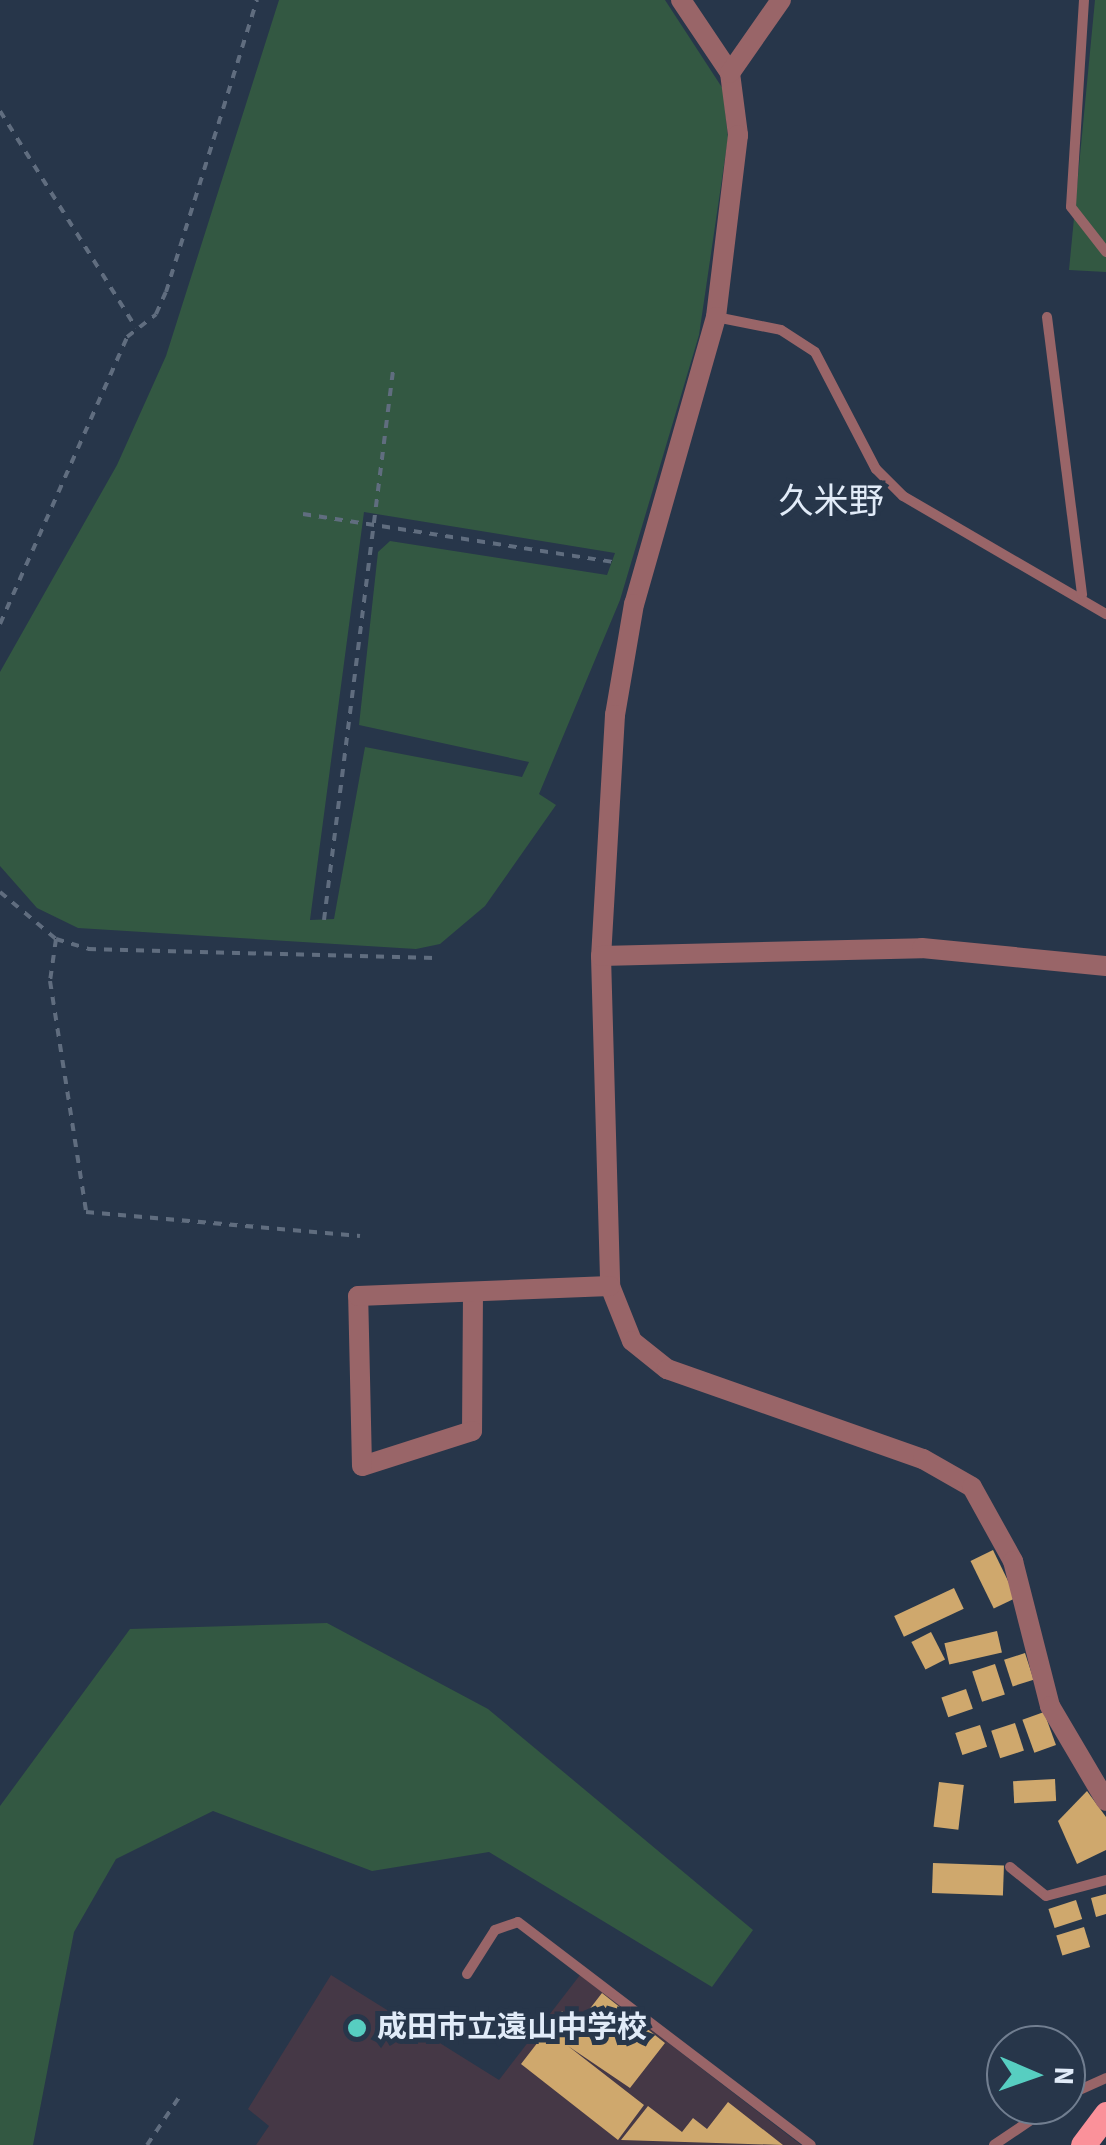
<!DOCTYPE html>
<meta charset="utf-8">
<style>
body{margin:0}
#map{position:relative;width:1106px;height:2145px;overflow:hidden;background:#27364a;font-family:"Source Sans 3","Noto Sans JP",sans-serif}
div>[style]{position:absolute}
.education>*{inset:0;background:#453846}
.green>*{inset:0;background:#335842}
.building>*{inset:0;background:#cfa86d;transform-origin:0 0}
.path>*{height:4px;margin-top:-2px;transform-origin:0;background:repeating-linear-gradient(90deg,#606d7f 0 8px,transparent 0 16px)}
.service>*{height:10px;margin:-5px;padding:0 5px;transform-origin:5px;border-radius:5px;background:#996568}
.minor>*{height:20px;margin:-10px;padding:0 10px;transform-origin:10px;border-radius:10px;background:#996568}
.primary>*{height:25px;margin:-12.5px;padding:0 12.5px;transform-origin:12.5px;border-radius:12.5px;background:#fa919a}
.dots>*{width:28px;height:28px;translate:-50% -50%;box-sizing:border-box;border:5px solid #27364a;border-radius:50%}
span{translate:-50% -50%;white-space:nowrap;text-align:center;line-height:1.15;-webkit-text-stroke:10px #27364a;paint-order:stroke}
.poi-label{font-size:30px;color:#e1ebf8;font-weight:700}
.left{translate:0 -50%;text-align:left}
.quarter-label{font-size:35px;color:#e1ebf8}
.north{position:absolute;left:986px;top:2025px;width:100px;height:100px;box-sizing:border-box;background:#27364a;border:2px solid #717e90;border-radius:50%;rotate:92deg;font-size:28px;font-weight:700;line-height:40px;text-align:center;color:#e1ebf8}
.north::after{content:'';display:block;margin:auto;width:35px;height:45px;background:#57cec1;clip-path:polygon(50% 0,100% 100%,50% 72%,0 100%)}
</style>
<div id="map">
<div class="education">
<i style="clip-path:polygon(331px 1975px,499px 2080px,580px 1975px,801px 2145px,256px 2145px,269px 2126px,248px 2109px)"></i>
</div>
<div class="green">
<i style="clip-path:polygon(evenodd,279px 0,665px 0,723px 89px,728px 138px,699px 335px,620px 600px,539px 794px,556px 805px,485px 906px,440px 944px,416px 949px,78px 928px,37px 908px,0 866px,0 672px,117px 465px,166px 356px,279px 0,364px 512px,615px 553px,607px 575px,390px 541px,378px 552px,359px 725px,529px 762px,522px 777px,365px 747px,334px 919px,310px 920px,364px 512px)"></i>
<i style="clip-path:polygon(1095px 0,1106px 0,1106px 272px,1069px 270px)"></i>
<i style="clip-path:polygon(327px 1623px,488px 1709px,753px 1930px,712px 1987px,489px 1852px,372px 1871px,213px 1811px,116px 1859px,74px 1932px,33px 2145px,0 2145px,0 1806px,130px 1629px)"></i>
</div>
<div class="building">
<i style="left:993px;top:1550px;width:53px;height:25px;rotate:64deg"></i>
<i style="left:954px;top:1588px;width:23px;height:66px;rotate:65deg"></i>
<i style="left:997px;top:1631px;width:22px;height:54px;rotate:77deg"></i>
<i style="left:931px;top:1632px;width:31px;height:22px;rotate:63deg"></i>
<i style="left:1025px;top:1653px;width:28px;height:22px;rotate:72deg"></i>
<i style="left:995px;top:1664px;width:32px;height:24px;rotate:72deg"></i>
<i style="left:966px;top:1689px;width:21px;height:26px;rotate:71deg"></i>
<i style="left:1044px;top:1712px;width:35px;height:23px;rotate:70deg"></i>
<i style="left:1015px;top:1723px;width:29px;height:25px;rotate:72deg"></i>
<i style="left:980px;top:1725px;width:23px;height:26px;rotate:72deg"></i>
<i style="left:1055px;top:1779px;width:22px;height:42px;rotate:87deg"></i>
<i style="left:939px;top:1782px;width:25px;height:45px;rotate:7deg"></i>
<i style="clip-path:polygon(1087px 1791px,1106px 1817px,1106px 1850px,1077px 1864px,1058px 1821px)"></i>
<i style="left:933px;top:1863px;width:71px;height:30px;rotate:2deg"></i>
<i style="clip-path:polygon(1106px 1894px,1106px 1914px,1096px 1917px,1091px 1898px)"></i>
<i style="left:1076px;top:1900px;width:20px;height:29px;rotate:72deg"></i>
<i style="left:1084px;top:1927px;width:21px;height:29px;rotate:73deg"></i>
<i style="clip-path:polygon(602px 1993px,665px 2043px,630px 2088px,568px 2046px,644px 2105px,618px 2140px,521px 2064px,562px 2011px,578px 2024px)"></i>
<i style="clip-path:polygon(728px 2102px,783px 2145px,621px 2140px,648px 2106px,682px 2132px,693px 2118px,707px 2129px)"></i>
</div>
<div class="path">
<i style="left:0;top:111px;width:256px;rotate:57.9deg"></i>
<i style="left:303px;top:514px;width:313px;rotate:8.8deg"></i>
<i style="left:0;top:624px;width:314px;rotate:-66.1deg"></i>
<i style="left:127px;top:337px;width:37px;rotate:-38deg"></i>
<i style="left:156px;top:314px;width:24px;rotate:-66deg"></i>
<i style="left:166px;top:292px;width:306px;rotate:-72.7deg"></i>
<i style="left:0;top:892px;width:73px;rotate:40deg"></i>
<i style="left:56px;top:939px;width:34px;rotate:17deg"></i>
<i style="left:88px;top:949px;width:347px;rotate:1.5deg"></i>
<i style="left:324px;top:920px;width:553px;rotate:-82.84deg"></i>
<i style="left:56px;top:939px;width:42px;rotate:98.1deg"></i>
<i style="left:50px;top:981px;width:234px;rotate:81.1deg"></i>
<i style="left:86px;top:1212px;width:275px;rotate:5deg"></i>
<i style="left:147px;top:2145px;width:63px;rotate:-56.1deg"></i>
</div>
<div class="service">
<i style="left:1084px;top:0;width:207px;rotate:93.6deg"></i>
<i style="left:1071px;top:207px;width:57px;rotate:52.1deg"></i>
<i style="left:716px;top:317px;width:66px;rotate:11.3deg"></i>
<i style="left:781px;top:330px;width:40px;rotate:32.9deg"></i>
<i style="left:815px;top:352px;width:132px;rotate:62.5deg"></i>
<i style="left:876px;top:469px;width:38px;rotate:45deg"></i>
<i style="left:903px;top:496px;width:235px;rotate:30.2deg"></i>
<i style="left:1047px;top:317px;width:280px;rotate:82.8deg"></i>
<i style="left:1010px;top:1867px;width:46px;rotate:38.9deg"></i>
<i style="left:1046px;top:1896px;width:62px;rotate:-14.9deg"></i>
<i style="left:467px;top:1974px;width:52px;rotate:-57.5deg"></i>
<i style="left:495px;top:1930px;width:24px;rotate:-19deg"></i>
<i style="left:518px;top:1922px;width:368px;rotate:37.3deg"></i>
<i style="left:1066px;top:2096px;width:44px;rotate:-24.2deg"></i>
<i style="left:994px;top:2145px;width:71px;rotate:-34.1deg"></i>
</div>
<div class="minor">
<i style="left:681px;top:0;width:88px;rotate:56.1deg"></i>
<i style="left:730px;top:73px;width:63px;rotate:82.6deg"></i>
<i style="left:738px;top:135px;width:183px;rotate:96.9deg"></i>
<i style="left:716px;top:317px;width:298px;rotate:105.9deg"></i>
<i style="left:634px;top:604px;width:113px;rotate:99.7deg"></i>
<i style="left:615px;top:715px;width:241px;rotate:93.3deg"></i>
<i style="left:601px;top:956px;width:330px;rotate:88.4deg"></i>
<i style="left:610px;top:1286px;width:59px;rotate:68.2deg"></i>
<i style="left:632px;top:1341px;width:45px;rotate:38.7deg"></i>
<i style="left:667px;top:1369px;width:271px;rotate:19.4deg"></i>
<i style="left:923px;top:1459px;width:56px;rotate:29.7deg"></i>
<i style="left:972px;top:1487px;width:85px;rotate:61deg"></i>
<i style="left:1013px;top:1561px;width:150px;rotate:75.7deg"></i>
<i style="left:1050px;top:1706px;width:110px;rotate:59.5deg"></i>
<i style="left:730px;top:73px;width:89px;rotate:-55.1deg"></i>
<i style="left:601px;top:956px;width:321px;rotate:-1.4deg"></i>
<i style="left:922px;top:948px;width:185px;rotate:5.6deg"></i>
<i style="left:473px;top:1292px;width:139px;rotate:90.4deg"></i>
<i style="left:472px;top:1431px;width:115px;rotate:162.3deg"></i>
<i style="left:362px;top:1466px;width:170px;rotate:-91.3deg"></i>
<i style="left:358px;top:1296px;width:252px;rotate:-2.3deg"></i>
</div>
<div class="primary">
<i style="left:1083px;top:2145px;width:39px;rotate:-53deg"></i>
</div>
<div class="dots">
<i style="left:357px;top:2028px;background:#57cec1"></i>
</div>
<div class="poi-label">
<span class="left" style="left:377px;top:2028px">成田市立遠山中学校</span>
</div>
<div class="quarter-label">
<span style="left:831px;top:502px">久米野</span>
</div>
<div class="north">N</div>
</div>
